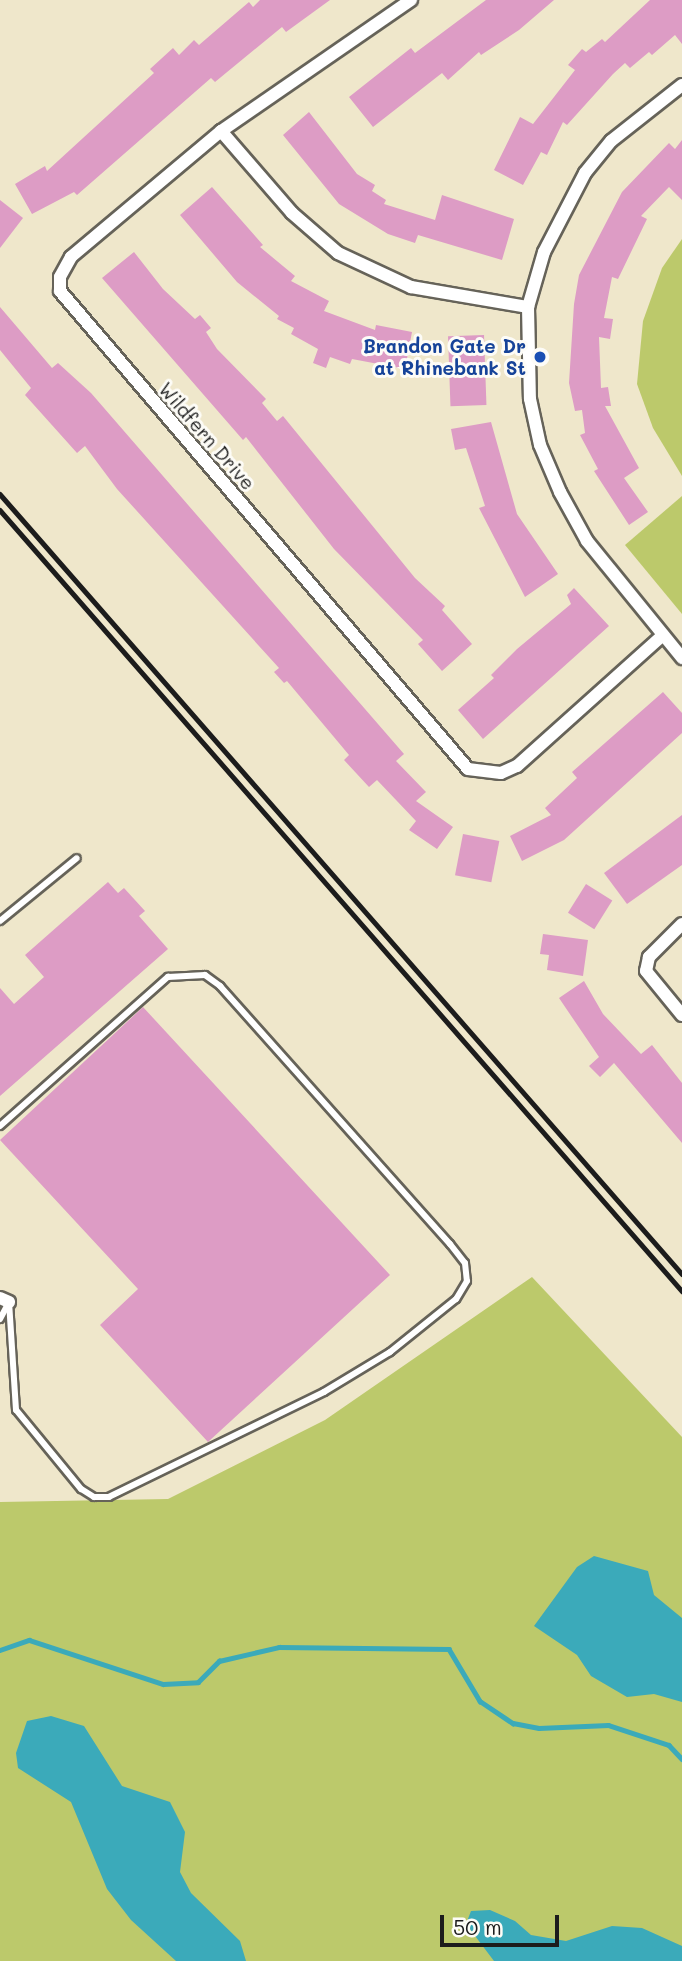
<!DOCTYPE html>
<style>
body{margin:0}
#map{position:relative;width:682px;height:1961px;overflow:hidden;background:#efe7cb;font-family:Mali,sans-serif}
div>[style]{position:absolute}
.green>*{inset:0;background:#bcc96b}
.water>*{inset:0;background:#3baaba}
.stream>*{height:4.5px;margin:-2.25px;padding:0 2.25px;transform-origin:2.25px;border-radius:2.25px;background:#3baaba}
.building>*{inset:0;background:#dd9cc5;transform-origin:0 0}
.roads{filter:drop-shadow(2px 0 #666359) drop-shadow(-2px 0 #666359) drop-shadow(0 2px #666359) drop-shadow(0 -2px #666359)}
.lane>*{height:6px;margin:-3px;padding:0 3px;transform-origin:3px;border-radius:3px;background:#fff}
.street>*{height:12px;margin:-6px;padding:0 6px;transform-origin:6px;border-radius:6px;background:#fff}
.rail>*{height:4.5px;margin:-2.25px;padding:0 2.25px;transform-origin:2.25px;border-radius:2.25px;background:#1c1c1c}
.dots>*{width:19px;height:19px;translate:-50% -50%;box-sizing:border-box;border:4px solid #fdfcf7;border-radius:50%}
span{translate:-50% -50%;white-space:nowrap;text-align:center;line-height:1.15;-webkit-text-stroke:6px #fdfcf7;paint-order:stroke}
.transit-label{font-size:19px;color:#164399;font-weight:700}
.right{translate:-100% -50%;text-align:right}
.street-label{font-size:19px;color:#1c1c1c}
.scale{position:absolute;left:440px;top:1915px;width:119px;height:32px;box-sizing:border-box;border:4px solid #1c1c1c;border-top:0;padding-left:9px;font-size:21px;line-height:24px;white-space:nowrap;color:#1c1c1c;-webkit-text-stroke:5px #fdfcf7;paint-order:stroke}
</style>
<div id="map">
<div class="green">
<i style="clip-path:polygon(682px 239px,682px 476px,653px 428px,637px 384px,643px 321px,662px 268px)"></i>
<i style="clip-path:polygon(682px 496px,682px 614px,625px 545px)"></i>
<i style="clip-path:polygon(532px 1277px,682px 1437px,682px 1961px,0 1961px,0 1502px,168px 1499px,325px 1420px)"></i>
</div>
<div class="water">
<i style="clip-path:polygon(594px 1556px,648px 1571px,654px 1595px,682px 1618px,682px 1702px,654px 1694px,627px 1697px,591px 1676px,577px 1655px,534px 1626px,577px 1567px)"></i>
<i style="clip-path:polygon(51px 1716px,84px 1726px,122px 1786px,170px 1802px,185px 1832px,180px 1872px,191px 1893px,240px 1941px,246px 1961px,176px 1961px,131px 1920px,107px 1889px,71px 1802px,18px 1768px,16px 1753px,27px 1721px)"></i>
<i style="clip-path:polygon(490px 1910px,515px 1921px,531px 1935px,566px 1941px,612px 1926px,642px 1928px,682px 1946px,682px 1961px,494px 1961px,466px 1924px,471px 1911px)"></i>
</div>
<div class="stream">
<i style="left:0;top:1650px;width:31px;rotate:-19deg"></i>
<i style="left:29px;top:1640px;width:141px;rotate:18.2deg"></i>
<i style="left:163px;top:1684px;width:35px;rotate:-3deg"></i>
<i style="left:198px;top:1682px;width:30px;rotate:-45deg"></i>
<i style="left:219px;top:1661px;width:62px;rotate:-13.1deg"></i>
<i style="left:279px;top:1647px;width:170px;rotate:0.7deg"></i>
<i style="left:449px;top:1649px;width:61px;rotate:59.2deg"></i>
<i style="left:480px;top:1701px;width:40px;rotate:34deg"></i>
<i style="left:513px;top:1723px;width:26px;rotate:11deg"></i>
<i style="left:539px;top:1728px;width:69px;rotate:-2.5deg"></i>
<i style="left:608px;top:1725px;width:64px;rotate:18.2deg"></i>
<i style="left:669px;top:1745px;width:19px;rotate:47deg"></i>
</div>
<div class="building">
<i style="clip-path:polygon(260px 0,330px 0,286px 32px,282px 27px,215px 82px,211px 78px,77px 195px,74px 192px,32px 214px,15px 184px,45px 166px,47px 171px,154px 73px,150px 69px,173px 48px,179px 55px,194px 40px,199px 45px,249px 2px,253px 7px)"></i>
<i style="clip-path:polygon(486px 0,554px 0,519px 30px,481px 55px,479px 52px,448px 80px,442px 73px,373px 127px,349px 97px,411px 48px,415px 53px)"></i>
<i style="clip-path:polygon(650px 0,682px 0,682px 44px,675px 35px,652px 55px,649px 52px,630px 68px,625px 63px,613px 74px,567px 125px,563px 122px,547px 155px,541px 152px,523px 185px,494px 170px,520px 117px,533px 124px,575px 70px,568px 65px,582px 49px,586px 52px,602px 39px,605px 42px)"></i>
<i style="clip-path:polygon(309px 112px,357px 174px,375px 185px,372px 191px,386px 200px,384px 204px,435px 220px,442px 195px,514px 219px,502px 260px,418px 235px,415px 243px,388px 234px,339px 204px,283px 135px)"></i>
<i style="clip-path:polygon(682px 140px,682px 200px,669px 187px,641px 216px,647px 219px,618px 279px,612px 277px,604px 318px,613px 319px,610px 339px,599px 337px,601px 388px,608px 387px,611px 406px,605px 406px,639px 468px,624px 478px,648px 512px,629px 525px,594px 471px,598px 469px,580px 435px,585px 433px,582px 410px,575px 411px,569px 383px,574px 304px,579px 275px,622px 192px,669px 143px,675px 149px)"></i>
<i style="clip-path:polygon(212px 187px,263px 245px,260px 247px,295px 276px,291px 281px,329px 301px,324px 311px,375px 330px,376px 325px,412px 332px,405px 369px,352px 359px,350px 364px,330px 357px,326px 368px,313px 363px,318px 349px,291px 334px,294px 328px,277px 319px,279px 316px,237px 282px,180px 215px)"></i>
<i style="clip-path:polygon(0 200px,23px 218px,0 248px)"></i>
<i style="clip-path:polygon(134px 252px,163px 289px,195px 319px,200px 315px,211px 328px,206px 332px,217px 349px,266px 399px,262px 403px,277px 421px,283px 416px,415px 578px,445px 606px,442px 610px,472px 644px,442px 671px,418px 644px,423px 640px,334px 549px,246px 437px,243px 440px,102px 278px)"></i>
<i style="clip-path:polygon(0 307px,52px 368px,58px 363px,91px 393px,404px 754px,396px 761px,426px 792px,416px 801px,453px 827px,437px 849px,409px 830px,416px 821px,377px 780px,369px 787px,344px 760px,349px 755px,287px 681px,284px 683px,274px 672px,279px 668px,117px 489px,85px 446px,77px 453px,25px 395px,31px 388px,0 350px)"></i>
<i style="left:484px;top:335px;width:70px;height:36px;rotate:88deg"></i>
<i style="clip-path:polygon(491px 422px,517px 514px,558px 574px,525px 597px,479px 508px,485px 506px,466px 448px,455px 450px,451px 429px)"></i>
<i style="clip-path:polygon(574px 588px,609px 626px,483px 739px,458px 710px,494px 678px,491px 675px,517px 649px,571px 604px,567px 595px)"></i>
<i style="clip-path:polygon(663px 692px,682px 713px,682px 733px,564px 840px,522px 861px,510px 836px,551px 815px,545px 808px,577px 778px,572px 772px)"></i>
<i style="clip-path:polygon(682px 815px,682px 865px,627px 904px,604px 873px)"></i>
<i style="left:463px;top:834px;width:37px;height:42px;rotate:11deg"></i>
<i style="clip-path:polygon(108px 882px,118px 893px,124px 888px,145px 911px,139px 916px,168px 949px,0 1096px,0 988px,14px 1004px,44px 977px,25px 955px)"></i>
<i style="left:586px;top:884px;width:31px;height:34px;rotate:32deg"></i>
<i style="clip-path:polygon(543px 934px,588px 940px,583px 976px,547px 970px,549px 955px,540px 954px)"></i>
<i style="clip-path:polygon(584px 981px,603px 1014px,641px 1054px,652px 1045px,682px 1083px,682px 1143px,614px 1063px,600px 1077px,589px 1066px,599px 1057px,559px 998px)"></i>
<i style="clip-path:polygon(143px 1007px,390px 1275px,208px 1442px,100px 1325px,138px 1289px,0 1140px)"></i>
</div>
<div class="roads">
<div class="lane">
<i style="left:0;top:921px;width:99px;rotate:-39.3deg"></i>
<i style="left:0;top:1126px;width:225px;rotate:-41.6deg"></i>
<i style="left:168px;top:977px;width:37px;rotate:-3deg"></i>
<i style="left:205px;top:975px;width:19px;rotate:36deg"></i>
<i style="left:220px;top:986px;width:346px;rotate:48.3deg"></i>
<i style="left:450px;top:1244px;width:24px;rotate:52deg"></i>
<i style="left:465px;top:1263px;width:18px;rotate:84deg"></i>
<i style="left:467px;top:1281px;width:21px;rotate:121deg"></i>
<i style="left:456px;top:1299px;width:85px;rotate:141.2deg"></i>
<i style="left:390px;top:1352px;width:77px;rotate:148.8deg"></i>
<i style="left:324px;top:1392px;width:239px;rotate:154deg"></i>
<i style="left:109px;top:1497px;width:15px;rotate:180deg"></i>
<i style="left:94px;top:1497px;width:15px;rotate:-148deg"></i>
<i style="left:81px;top:1489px;width:102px;rotate:-129.4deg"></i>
<i style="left:16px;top:1410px;width:108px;rotate:-93.7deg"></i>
<i style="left:0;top:1319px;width:19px;rotate:-62deg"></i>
</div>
<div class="street">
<i style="left:411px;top:0;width:231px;rotate:145.4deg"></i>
<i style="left:221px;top:131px;width:196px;rotate:140deg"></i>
<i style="left:71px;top:257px;width:23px;rotate:119deg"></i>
<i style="left:60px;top:277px;width:14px;rotate:90deg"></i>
<i style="left:60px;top:291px;width:628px;rotate:49.52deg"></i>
<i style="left:468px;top:769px;width:33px;rotate:7deg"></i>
<i style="left:501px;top:773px;width:17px;rotate:-24deg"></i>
<i style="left:517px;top:766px;width:196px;rotate:-41.9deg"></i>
<i style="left:682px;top:85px;width:90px;rotate:141.7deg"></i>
<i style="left:611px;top:141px;width:41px;rotate:129.1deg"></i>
<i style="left:585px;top:173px;width:89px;rotate:117.4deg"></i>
<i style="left:544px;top:252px;width:57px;rotate:106.2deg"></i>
<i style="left:528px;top:307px;width:92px;rotate:88.8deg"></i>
<i style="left:530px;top:399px;width:47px;rotate:77.7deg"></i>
<i style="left:540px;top:445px;width:51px;rotate:66.9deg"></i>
<i style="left:560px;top:492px;width:56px;rotate:61.1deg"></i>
<i style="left:587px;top:541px;width:151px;rotate:50.9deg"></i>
<i style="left:221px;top:131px;width:108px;rotate:49.1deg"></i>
<i style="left:292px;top:213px;width:61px;rotate:41deg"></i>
<i style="left:338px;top:253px;width:81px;rotate:25deg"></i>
<i style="left:411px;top:287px;width:119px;rotate:9.7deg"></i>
<i style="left:682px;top:924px;width:47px;rotate:135deg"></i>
<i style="left:649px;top:957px;width:14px;rotate:102deg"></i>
<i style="left:646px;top:971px;width:57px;rotate:50.7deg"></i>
<i style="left:0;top:1298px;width:10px;rotate:24deg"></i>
</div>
</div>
<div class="rail">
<i style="left:0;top:494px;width:1036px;rotate:48.83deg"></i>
<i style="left:0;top:510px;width:1037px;rotate:48.87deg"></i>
</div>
<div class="dots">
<i style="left:540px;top:357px;background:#1a4fb4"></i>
</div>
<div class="transit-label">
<span class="right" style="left:526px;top:357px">Brandon Gate Dr<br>at Rhinebank St</span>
</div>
<div class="street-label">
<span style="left:207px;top:436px;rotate:49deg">Wildfern Drive</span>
</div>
<div class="scale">50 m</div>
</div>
